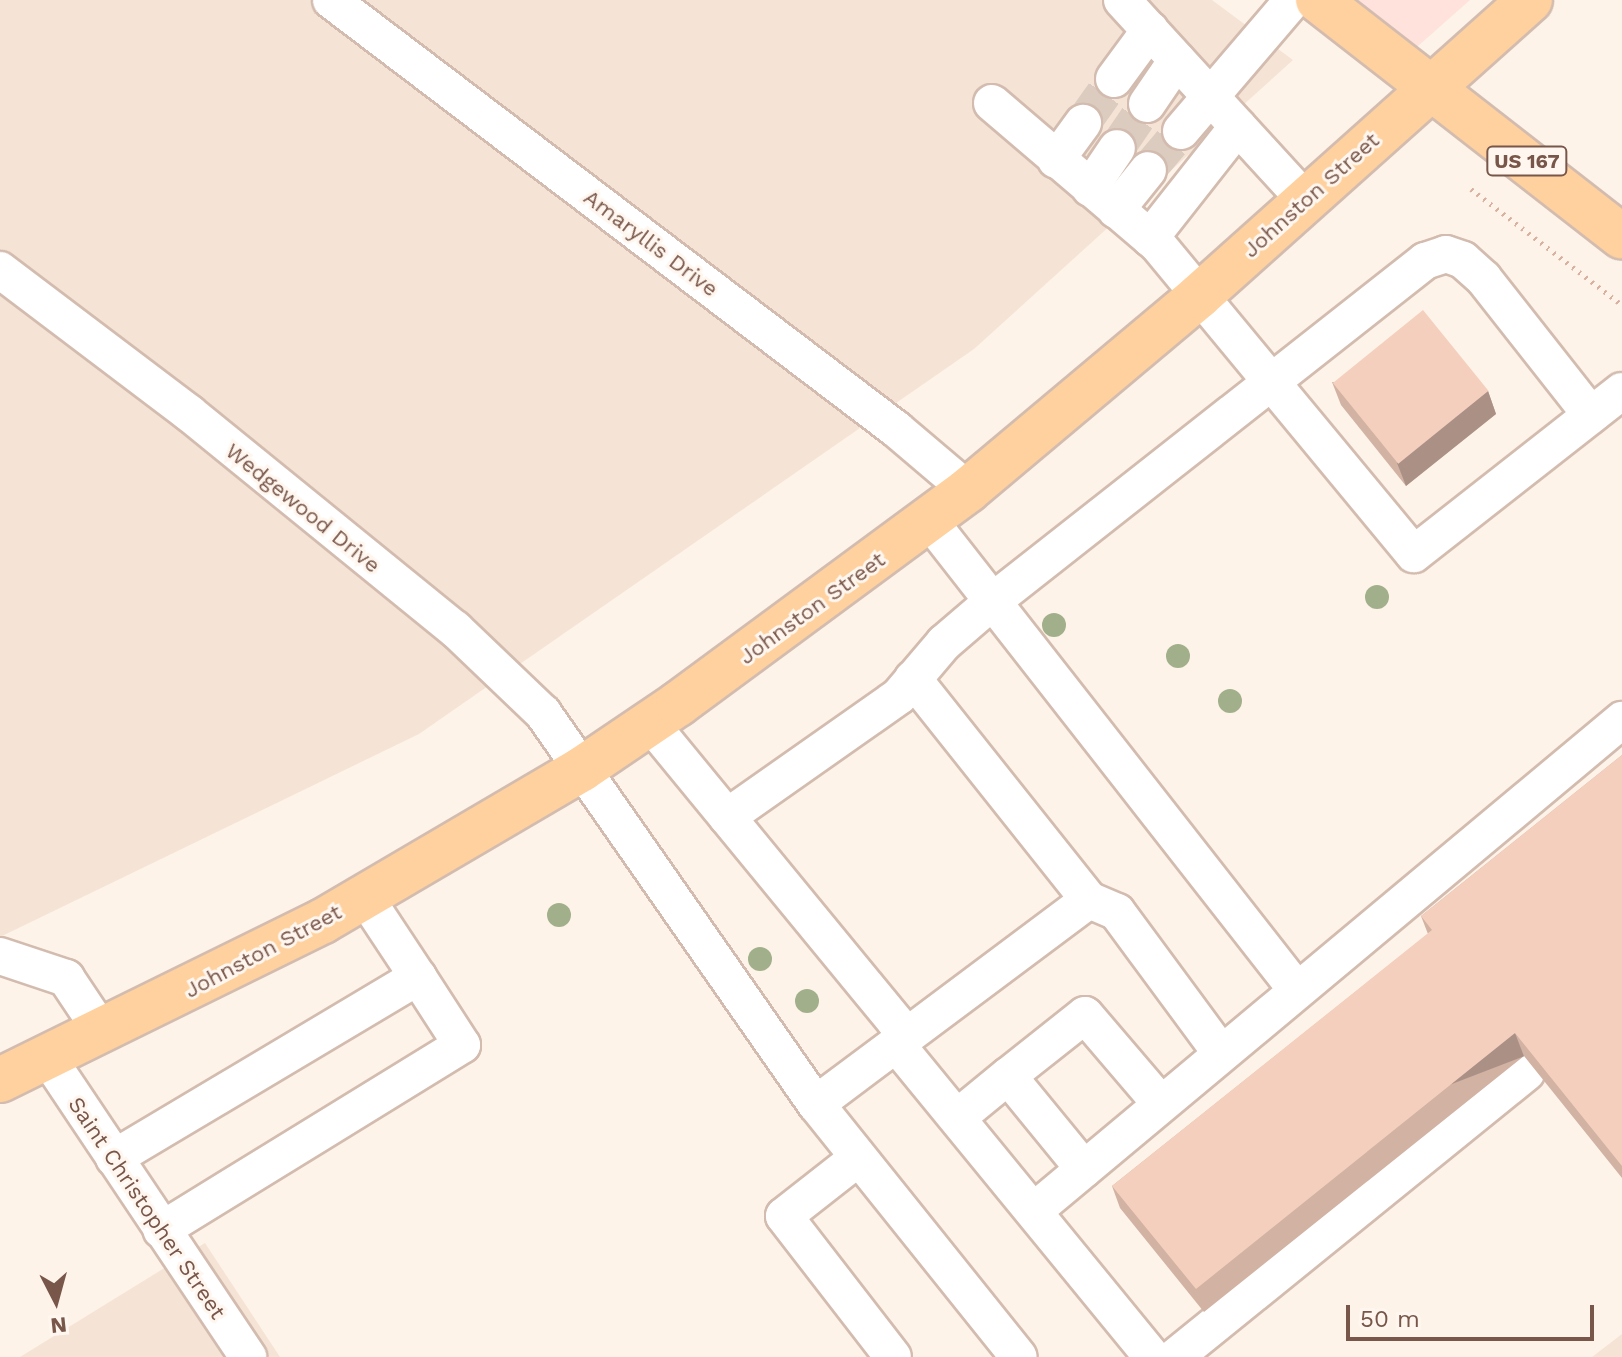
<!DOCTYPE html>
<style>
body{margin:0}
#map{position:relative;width:1622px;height:1357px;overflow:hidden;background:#fdf3e8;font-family:"Work Sans",sans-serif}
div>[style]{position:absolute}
.residential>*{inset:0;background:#f5e4d6}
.commercial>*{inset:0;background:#fee2db}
.minor-tunnel>*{height:36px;margin-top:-18px;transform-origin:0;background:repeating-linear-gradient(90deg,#dcccc0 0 36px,transparent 0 54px)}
.path>*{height:5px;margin-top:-2.5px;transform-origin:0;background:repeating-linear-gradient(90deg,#dab1a0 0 2px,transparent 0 8px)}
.roads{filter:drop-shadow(2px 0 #d3bcaf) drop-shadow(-2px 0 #d3bcaf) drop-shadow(0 2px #d3bcaf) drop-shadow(0 -2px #d3bcaf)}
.minor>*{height:36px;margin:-18px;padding:0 18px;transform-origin:18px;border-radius:18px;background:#fff}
.major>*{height:44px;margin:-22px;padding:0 22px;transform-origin:22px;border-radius:22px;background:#fed19e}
.trees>*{width:24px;height:24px;margin:-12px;border-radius:50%;background:#a1b08a}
.wall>*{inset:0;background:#d2b2a3}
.shaded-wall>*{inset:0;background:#ab9185;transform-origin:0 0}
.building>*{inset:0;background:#f4cfbe;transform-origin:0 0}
span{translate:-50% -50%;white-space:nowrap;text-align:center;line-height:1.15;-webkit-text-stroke:6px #fff7ef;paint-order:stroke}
.shield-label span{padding:2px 6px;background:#fff7ef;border:2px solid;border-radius:6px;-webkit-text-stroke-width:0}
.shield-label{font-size:20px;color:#79564a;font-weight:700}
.street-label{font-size:22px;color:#79564a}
.north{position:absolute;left:16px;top:1261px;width:80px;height:80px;-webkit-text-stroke:6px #fff7ef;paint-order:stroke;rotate:174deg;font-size:22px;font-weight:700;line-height:32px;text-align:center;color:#79564a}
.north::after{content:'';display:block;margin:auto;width:28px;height:36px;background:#79564a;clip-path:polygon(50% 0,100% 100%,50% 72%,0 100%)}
.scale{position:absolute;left:1346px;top:1305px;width:248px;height:36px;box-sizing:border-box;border:4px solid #79564a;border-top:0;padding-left:10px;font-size:24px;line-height:28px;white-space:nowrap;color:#79564a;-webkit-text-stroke:6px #fff7ef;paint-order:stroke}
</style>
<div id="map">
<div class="residential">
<i style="clip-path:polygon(0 0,1212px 0,1293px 60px,974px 349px,419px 734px,0 937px)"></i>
<i style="clip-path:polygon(205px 1243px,280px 1357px,20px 1357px)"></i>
<i style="clip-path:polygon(1622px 1334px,1622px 1357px,1592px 1357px)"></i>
</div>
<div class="commercial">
<i style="clip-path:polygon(1318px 0,1470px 0,1401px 61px)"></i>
</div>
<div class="minor-tunnel">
<i style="left:1083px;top:123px;width:54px;rotate:-54.8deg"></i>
<i style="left:1117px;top:148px;width:53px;rotate:-55.7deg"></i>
<i style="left:1148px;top:170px;width:51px;rotate:-49.8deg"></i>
</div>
<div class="path">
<i style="left:1471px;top:189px;width:190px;rotate:37.5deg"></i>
</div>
<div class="roads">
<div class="minor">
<i style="left:331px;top:0;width:709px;rotate:37.21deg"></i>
<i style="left:896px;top:429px;width:94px;rotate:40.3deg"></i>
<i style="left:1122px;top:0;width:271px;rotate:47.5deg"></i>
<i style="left:1114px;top:79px;width:61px;rotate:-53.7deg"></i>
<i style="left:992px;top:103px;width:218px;rotate:40.5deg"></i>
<i style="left:1158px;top:245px;width:401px;rotate:50.4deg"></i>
<i style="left:1414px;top:554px;width:264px;rotate:-38.1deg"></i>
<i style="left:1147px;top:104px;width:53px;rotate:-55.7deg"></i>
<i style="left:1181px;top:131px;width:172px;rotate:-49.5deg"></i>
<i style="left:1056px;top:160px;width:46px;rotate:-53.9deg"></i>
<i style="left:1090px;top:188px;width:48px;rotate:-56deg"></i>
<i style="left:1116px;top:210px;width:51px;rotate:-51.3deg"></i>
<i style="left:1150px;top:238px;width:142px;rotate:-51.8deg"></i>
<i style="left:0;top:270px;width:237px;rotate:37.1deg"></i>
<i style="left:189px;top:413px;width:343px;rotate:39.1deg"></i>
<i style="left:455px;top:629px;width:122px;rotate:43.7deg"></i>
<i style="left:543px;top:713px;width:477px;rotate:55.1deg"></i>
<i style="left:816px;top:1104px;width:341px;rotate:-36.8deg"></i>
<i style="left:1089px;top:900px;width:283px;rotate:-128.5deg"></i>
<i style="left:929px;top:520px;width:596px;rotate:51.96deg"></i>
<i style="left:650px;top:723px;width:405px;rotate:50.6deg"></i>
<i style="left:727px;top:817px;width:210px;rotate:-35.1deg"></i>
<i style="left:899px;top:696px;width:70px;rotate:-49.7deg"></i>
<i style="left:944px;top:643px;width:65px;rotate:-40.6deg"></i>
<i style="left:993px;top:601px;width:550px;rotate:-38.2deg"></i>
<i style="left:1425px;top:261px;width:22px;rotate:-18deg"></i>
<i style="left:1446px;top:254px;width:18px;rotate:19deg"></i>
<i style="left:1463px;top:260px;width:28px;rotate:42deg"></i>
<i style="left:1484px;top:279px;width:173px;rotate:51.8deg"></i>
<i style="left:365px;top:897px;width:96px;rotate:56.5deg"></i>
<i style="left:1089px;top:900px;width:30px;rotate:23deg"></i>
<i style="left:1117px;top:912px;width:175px;rotate:53.6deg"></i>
<i style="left:0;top:956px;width:70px;rotate:18.4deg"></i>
<i style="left:66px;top:978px;width:65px;rotate:56.3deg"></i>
<i style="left:896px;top:1044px;width:404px;rotate:50.7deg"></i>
<i style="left:48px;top:1058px;width:360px;rotate:56.2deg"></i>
<i style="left:816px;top:1104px;width:324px;rotate:51.3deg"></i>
<i style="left:958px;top:1117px;width:65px;rotate:-39.4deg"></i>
<i style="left:114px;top:1158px;width:354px;rotate:-30.8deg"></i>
<i style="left:418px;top:977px;width:81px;rotate:57.1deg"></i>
<i style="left:462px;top:1045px;width:353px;rotate:148.4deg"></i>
<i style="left:858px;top:1158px;width:94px;rotate:141.9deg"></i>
<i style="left:784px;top:1216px;width:178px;rotate:52.3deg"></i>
<i style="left:1084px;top:1169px;width:120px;rotate:-129.3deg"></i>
<i style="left:1008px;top:1076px;width:98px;rotate:-38.4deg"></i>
<i style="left:1085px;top:1015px;width:117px;rotate:49.5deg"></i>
<i style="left:1035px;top:1210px;width:765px;rotate:-39.85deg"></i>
<i style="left:1175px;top:1357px;width:452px;rotate:-39deg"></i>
</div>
<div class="major">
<i style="left:1318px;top:0;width:385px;rotate:37.9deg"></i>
<i style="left:0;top:1080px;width:360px;rotate:-26.2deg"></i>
<i style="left:323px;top:921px;width:300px;rotate:-30.4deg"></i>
<i style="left:582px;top:769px;width:116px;rotate:-34.1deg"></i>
<i style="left:678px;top:704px;width:360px;rotate:-36.4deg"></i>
<i style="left:968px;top:490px;width:302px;rotate:-40deg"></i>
<i style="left:1199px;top:296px;width:444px;rotate:-41.8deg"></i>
</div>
</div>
<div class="trees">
<i style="left:1377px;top:597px"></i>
<i style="left:1054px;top:625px"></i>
<i style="left:1178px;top:656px"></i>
<i style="left:1230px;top:701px"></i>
<i style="left:559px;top:915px"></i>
<i style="left:760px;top:959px"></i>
<i style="left:807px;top:1001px"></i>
</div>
<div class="wall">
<i style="clip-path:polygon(1332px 382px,1488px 391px,1496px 414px,1406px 486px,1341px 405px)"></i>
<i style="clip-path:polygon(1622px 755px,1622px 1178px,1524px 1056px,1204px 1312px,1120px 1208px,1112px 1186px,1428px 934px,1421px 916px)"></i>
</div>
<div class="shaded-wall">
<i style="clip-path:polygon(1488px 391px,1496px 414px,1406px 486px,1397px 463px)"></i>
<i style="left:1515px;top:1033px;width:25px;height:409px;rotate:69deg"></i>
</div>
<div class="building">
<i style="left:1423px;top:310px;width:104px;height:116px;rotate:51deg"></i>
<i style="clip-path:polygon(1622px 755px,1622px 1166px,1515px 1033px,1196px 1289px,1112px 1186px,1432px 930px,1421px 916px)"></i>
</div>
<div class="shield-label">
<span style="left:1527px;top:161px">US 167</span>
</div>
<div class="street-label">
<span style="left:1311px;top:195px;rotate:-42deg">Johnston Street</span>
<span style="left:651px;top:243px;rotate:37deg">Amaryllis Drive</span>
<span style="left:303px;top:508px;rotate:39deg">Wedgewood Drive</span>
<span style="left:812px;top:608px;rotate:-36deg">Johnston Street</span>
<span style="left:263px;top:951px;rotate:-28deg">Johnston Street</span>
<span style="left:147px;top:1208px;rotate:56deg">Saint Christopher Street</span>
</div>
<div class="north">N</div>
<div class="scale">50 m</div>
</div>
